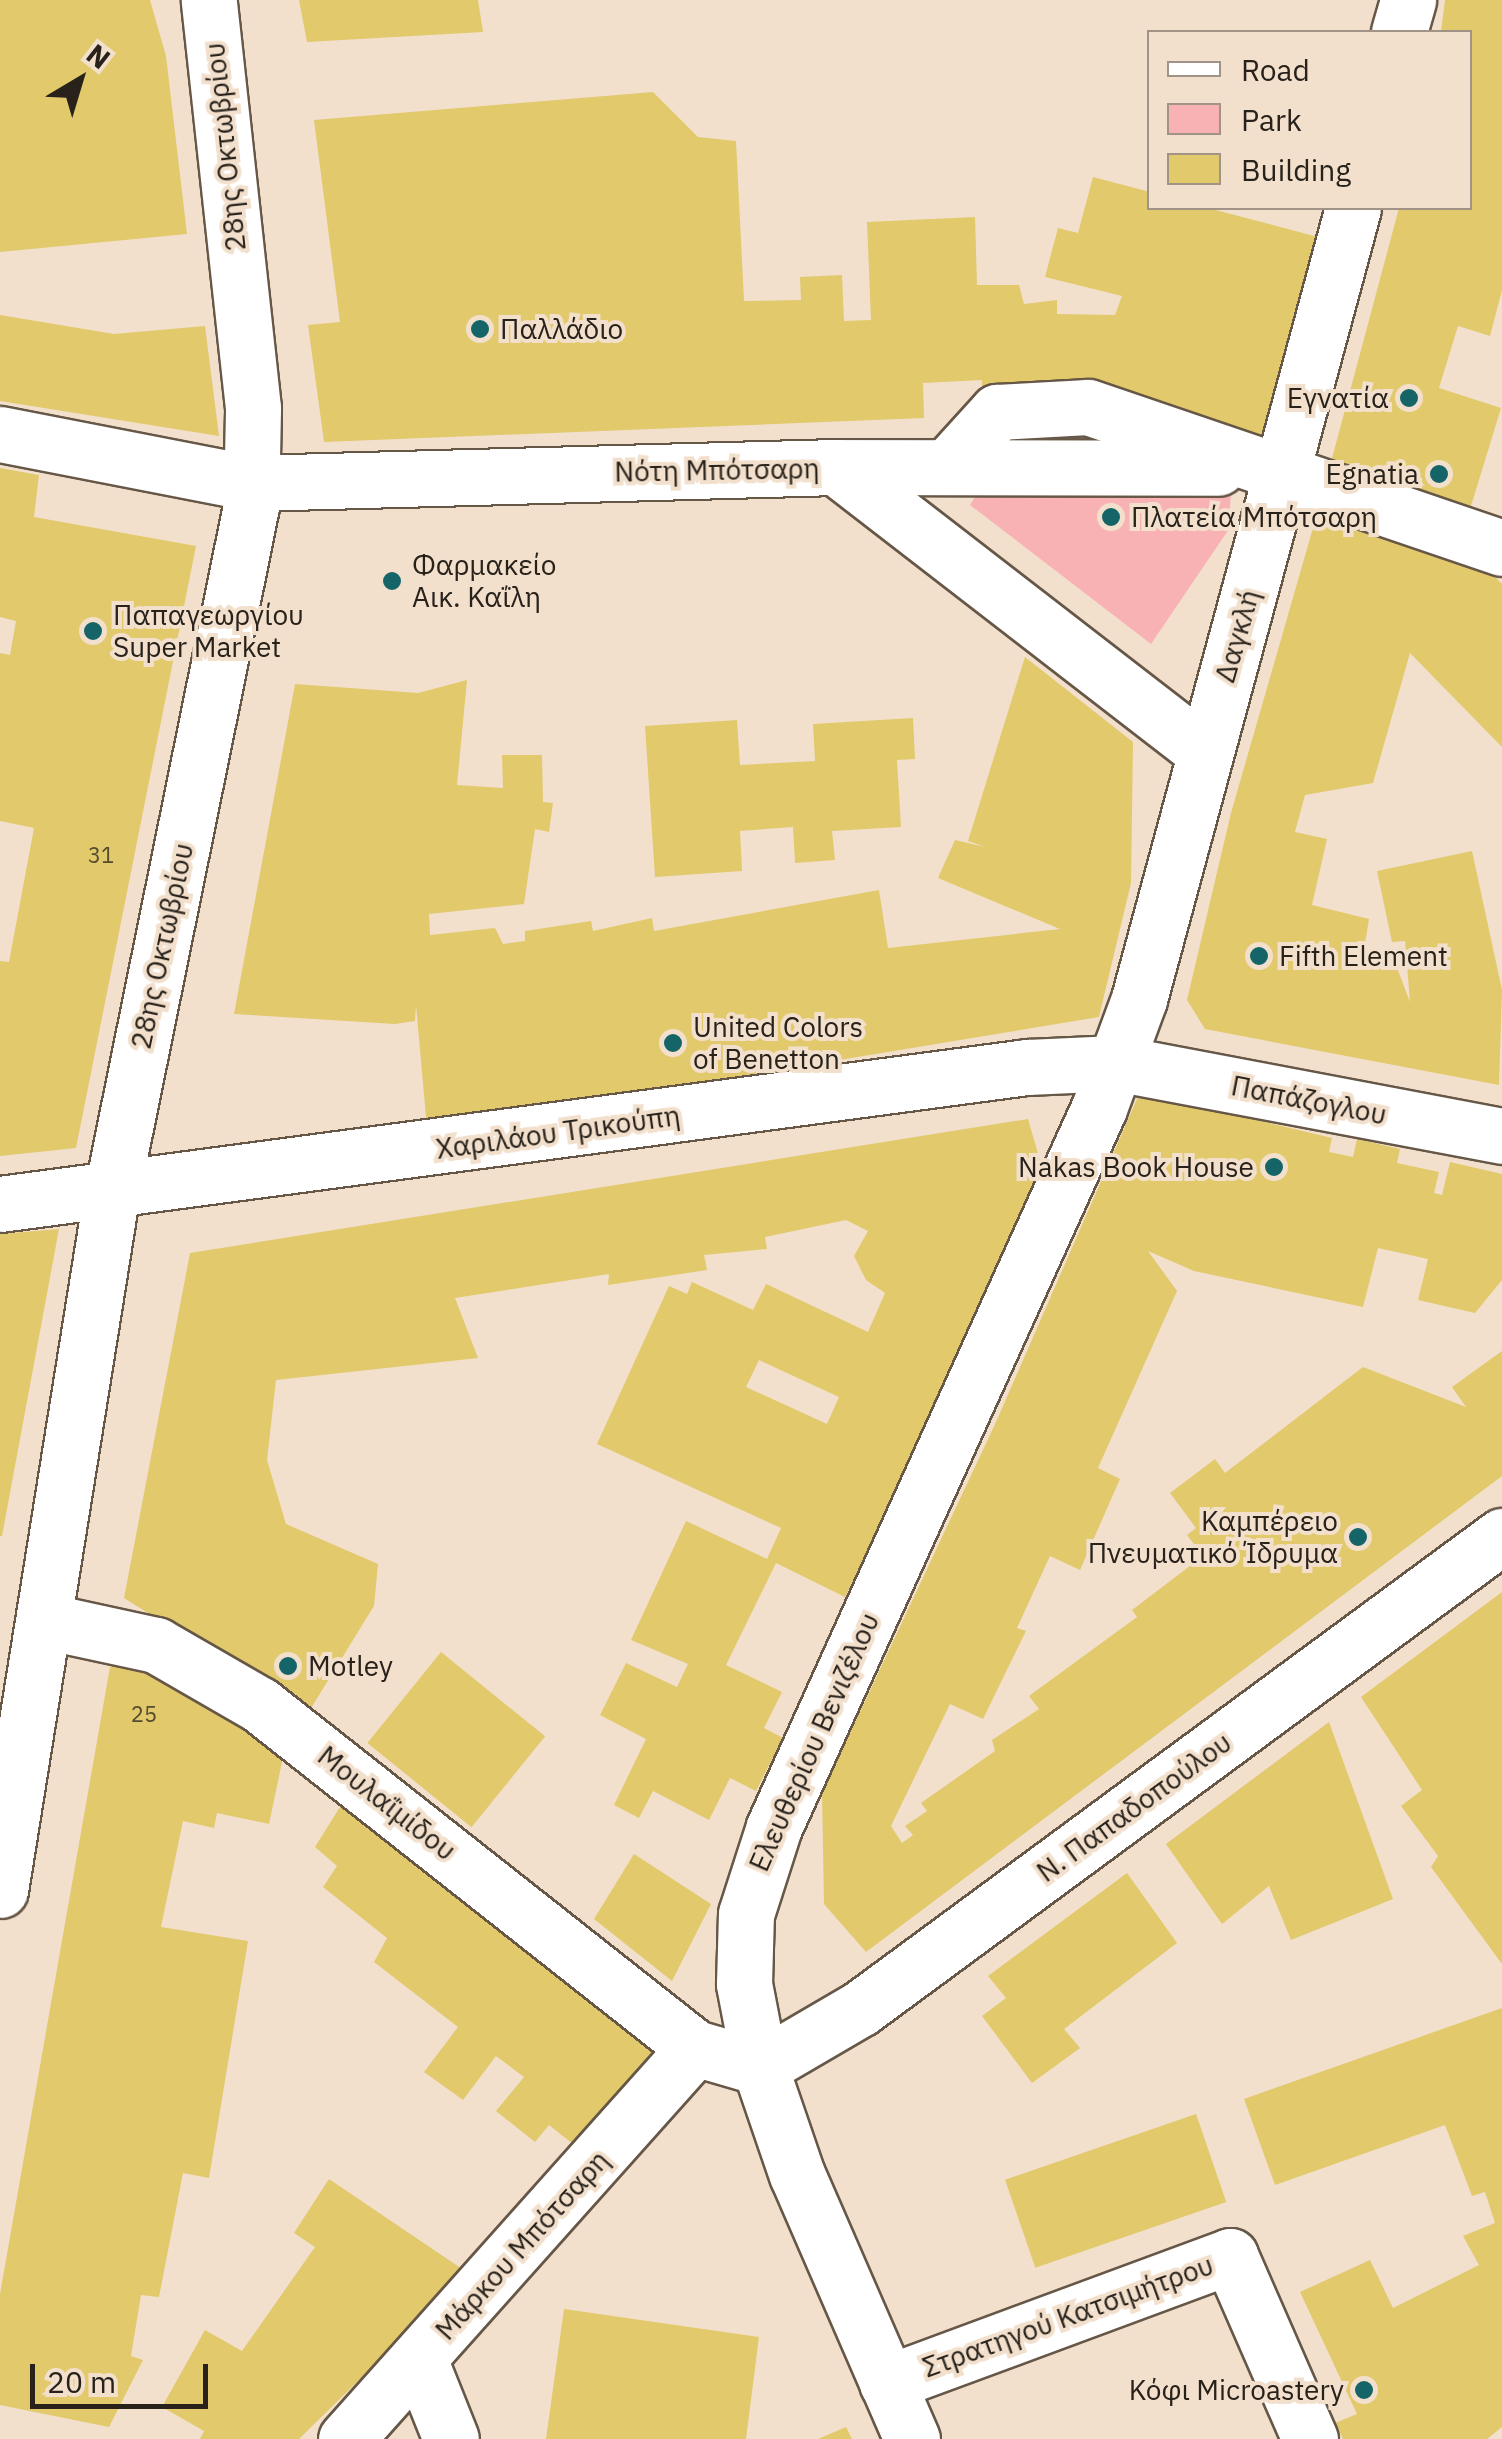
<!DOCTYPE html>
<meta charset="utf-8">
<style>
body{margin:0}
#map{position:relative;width:1502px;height:2439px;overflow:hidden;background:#f2e0cd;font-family:"IBM Plex Sans",sans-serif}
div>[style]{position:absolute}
.green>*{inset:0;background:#f9b2b4}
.building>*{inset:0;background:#e1c96c;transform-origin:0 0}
.roads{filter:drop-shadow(2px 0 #665747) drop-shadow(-2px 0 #665747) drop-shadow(0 2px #665747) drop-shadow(0 -2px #665747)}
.street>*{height:55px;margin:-27.5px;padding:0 27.5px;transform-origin:27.5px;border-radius:27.5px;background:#fff}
.secondary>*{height:55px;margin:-27.5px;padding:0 27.5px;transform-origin:27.5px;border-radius:27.5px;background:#fff}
.dots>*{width:28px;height:28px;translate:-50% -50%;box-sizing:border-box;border:5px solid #f2e0cd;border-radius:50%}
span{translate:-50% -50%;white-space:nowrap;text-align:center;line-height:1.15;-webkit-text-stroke:8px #f2e0cd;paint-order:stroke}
.number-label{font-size:22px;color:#564c2f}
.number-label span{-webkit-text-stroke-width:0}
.street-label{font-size:28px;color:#28221b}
.poi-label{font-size:28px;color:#28221b}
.left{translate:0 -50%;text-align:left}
.right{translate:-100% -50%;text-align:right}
.legend{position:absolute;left:1147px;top:30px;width:325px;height:180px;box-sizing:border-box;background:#f2e0cd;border:2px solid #a19486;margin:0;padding:12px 18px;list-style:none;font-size:30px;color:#28221b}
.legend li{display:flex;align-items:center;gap:20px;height:50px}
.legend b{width:50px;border:2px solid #a19486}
.north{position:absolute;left:30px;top:30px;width:100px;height:100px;-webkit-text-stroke:8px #f2e0cd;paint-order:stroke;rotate:38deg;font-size:28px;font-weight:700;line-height:40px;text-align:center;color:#28221b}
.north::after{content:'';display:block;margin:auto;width:35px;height:45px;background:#28221b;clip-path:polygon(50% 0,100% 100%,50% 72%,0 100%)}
.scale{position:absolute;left:30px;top:2364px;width:178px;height:45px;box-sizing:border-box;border:5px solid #28221b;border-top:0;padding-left:12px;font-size:30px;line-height:35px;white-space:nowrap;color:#28221b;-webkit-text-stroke:8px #f2e0cd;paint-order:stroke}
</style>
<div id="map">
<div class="green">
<i style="clip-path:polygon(1231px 490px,1229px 529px,1151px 644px,970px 505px,978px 492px)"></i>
</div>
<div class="building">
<i style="clip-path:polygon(0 0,150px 0,166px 56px,187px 234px,0 252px)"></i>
<i style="clip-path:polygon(299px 0,478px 0,483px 32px,307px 42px)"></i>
<i style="clip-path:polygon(1445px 0,1502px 0,1502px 290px,1490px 336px,1458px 326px,1439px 388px,1501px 408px,1471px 506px,1331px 462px,1399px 208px,1470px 208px,1470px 32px,1441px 32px)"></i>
<i style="clip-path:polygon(653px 92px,698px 137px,736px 141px,744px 301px,801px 300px,800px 277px,842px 275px,844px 321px,871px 320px,867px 222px,975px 217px,977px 285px,1019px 285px,1024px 304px,1057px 300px,1057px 314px,1115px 315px,1122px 296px,1045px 277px,1058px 228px,1078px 233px,1093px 177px,1150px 192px,1150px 208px,1208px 208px,1318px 237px,1260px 441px,982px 394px,982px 380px,923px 383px,924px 418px,324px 442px,308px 325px,340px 322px,314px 120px)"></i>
<i style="clip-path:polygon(0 315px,114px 334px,205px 326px,219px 436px,0 401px)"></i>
<i style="clip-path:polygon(0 468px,39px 475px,34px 517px,196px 546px,76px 1148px,0 1156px,0 961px,9px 962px,34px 828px,0 821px,0 653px,10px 655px,16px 621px,0 617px)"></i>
<i style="clip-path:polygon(1317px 514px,1490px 572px,1502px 584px,1502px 747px,1410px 653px,1373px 783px,1305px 795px,1295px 832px,1327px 839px,1312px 905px,1369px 919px,1363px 956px,1394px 960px,1410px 1002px,1405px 941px,1392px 942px,1377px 871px,1472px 851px,1502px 990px,1499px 1085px,1205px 1029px,1187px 1000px,1231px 813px)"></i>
<i style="clip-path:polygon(1025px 657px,1133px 742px,1131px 883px,1099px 1017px,427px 1128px,416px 1005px,415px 1021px,395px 1024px,234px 1014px,295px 684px,418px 693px,467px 680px,457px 785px,503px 788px,502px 755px,542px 755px,543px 802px,553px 803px,549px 832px,535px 829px,524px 904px,429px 914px,430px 935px,495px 928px,503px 944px,525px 941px,525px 931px,591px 921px,593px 931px,652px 918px,654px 931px,879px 890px,888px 948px,1060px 929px,938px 878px,955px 840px,985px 847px,968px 841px)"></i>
<i style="clip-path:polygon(913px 718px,915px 759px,897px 760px,901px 827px,832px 831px,835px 860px,795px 863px,793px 827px,740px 831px,742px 871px,655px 877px,645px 726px,737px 720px,740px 765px,815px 761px,813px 724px)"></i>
<i style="clip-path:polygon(1140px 1092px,1332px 1138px,1329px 1152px,1353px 1157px,1357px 1139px,1400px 1149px,1397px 1163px,1439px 1172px,1434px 1193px,1442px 1195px,1450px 1162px,1502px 1174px,1502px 1280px,1475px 1313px,1418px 1300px,1428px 1259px,1378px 1248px,1363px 1307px,1194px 1271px,1148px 1251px,1177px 1291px,1098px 1468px,1120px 1479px,1080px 1570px,1050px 1556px,1017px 1628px,1026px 1631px,983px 1719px,950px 1704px,891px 1826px,902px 1843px,913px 1835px,905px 1826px,927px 1811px,921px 1803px,995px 1751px,992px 1740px,1039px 1709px,1029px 1696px,1137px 1617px,1132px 1610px,1203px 1556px,1187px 1535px,1196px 1528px,1170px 1493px,1215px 1459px,1225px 1473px,1363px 1367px,1466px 1407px,1452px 1387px,1502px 1351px,1502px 1476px,866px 1952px,824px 1904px,822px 1793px,996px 1422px)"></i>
<i style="clip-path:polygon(evenodd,1028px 1119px,1044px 1174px,1020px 1238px,845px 1597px,776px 1563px,726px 1665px,782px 1692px,764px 1728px,783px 1738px,756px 1791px,730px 1778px,709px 1820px,653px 1791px,639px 1818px,614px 1805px,646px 1739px,600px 1715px,626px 1663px,677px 1687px,688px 1664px,631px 1640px,686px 1521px,767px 1559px,781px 1528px,597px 1444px,669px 1286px,687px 1294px,692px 1282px,753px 1310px,766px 1284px,868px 1332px,885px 1293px,866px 1280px,854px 1256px,868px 1231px,846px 1220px,765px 1237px,767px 1249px,704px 1255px,707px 1270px,608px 1285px,609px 1274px,455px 1298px,478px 1358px,276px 1380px,267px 1460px,286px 1524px,378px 1564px,374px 1606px,308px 1713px,124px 1598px,190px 1253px,1028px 1119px,759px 1360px,839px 1397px,827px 1424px,746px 1387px,759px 1360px)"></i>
<i style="clip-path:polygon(59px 1229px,2px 1536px,0 1536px,0 1234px)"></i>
<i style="clip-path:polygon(1502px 1592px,1502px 1964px,1431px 1867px,1438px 1856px,1401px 1806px,1422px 1790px,1361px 1697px)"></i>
<i style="left:441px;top:1652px;width:134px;height:117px;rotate:39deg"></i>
<i style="clip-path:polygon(148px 1661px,285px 1748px,269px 1824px,217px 1813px,214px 1828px,183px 1821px,161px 1927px,248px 1941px,209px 2178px,183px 2173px,159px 2297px,141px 2295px,131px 2356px,143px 2360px,109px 2427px,0 2405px,0 2294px,110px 1667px)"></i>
<i style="clip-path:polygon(1329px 1722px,1393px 1899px,1291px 1940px,1269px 1886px,1222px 1924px,1166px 1844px)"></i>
<i style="clip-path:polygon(348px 1794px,671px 2055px,588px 2156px,549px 2125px,535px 2142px,496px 2111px,524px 2077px,496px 2056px,463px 2100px,424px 2072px,458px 2027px,374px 1962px,387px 1938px,323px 1887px,337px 1866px,315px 1847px)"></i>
<i style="clip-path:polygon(634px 1854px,711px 1904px,672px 1981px,594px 1919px)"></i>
<i style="clip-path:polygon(1127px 1873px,1177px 1943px,1064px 2029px,1080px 2048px,1032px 2083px,982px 2016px,1006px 1998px,988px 1976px)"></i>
<i style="clip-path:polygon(1502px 2008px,1502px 2427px,1487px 2439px,1343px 2439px,1335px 2423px,1357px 2414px,1300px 2292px,1370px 2260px,1393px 2308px,1479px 2265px,1463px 2236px,1495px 2223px,1485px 2192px,1472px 2196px,1445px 2125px,1275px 2185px,1244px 2099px)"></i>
<i style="left:1196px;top:2114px;width:93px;height:202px;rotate:71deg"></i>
<i style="clip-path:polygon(329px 2179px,468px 2273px,299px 2439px,200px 2439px,204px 2431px,162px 2407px,205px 2330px,242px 2351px,315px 2247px,294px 2233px)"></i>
<i style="clip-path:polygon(564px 2309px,759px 2337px,746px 2439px,546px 2439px)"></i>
<i style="clip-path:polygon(846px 2427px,852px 2439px,818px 2439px)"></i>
</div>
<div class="roads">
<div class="street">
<i style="left:0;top:434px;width:258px;rotate:11deg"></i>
<i style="left:253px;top:483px;width:583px;rotate:-1.57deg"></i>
<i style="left:836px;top:467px;width:466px;rotate:37.7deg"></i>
<i style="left:949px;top:465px;width:72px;rotate:-47.8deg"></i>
<i style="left:997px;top:412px;width:91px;rotate:-3.1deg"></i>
<i style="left:1088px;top:407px;width:437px;rotate:18.8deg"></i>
<i style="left:836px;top:467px;width:382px;rotate:0.1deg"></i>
<i style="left:1116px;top:1063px;width:393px;rotate:10.7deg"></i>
<i style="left:45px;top:1621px;width:114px;rotate:12.2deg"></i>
<i style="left:156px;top:1645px;width:120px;rotate:30deg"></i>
<i style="left:260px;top:1705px;width:554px;rotate:38.26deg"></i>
<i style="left:695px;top:2048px;width:68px;rotate:16.3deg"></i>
<i style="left:760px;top:2067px;width:117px;rotate:-30.3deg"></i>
<i style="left:861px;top:2008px;width:796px;rotate:-36.37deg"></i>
<i style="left:419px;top:2359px;width:86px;rotate:68.2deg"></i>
<i style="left:887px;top:2383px;width:366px;rotate:-20.3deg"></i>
<i style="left:1230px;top:2256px;width:200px;rotate:66.4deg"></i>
<i style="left:346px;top:2439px;width:524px;rotate:-48.25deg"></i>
</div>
<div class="secondary">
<i style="left:1399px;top:32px;width:33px;rotate:-74deg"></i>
<i style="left:0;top:1204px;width:1036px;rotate:-7.6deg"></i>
<i style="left:1027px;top:1067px;width:89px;rotate:-2.6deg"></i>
<i style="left:0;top:1890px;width:708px;rotate:-80.9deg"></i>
<i style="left:112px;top:1191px;width:699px;rotate:-78.53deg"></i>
<i style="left:251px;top:506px;width:98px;rotate:-88.8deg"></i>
<i style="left:253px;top:408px;width:410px;rotate:-96.2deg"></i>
<i style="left:912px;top:2439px;width:288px;rotate:-113.5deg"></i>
<i style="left:797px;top:2175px;width:114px;rotate:-108.9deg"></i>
<i style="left:760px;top:2067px;width:85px;rotate:-100.9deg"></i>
<i style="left:744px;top:1984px;width:70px;rotate:-88.4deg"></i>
<i style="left:746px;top:1914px;width:91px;rotate:-72.2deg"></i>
<i style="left:774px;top:1827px;width:789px;rotate:-65.68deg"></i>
<i style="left:1099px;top:1108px;width:116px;rotate:-69.8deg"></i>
<i style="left:1139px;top:999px;width:819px;rotate:-74.86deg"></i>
</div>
</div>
<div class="dots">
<i style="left:480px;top:329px;background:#156468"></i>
<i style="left:1409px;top:398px;background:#156468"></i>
<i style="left:1439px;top:474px;background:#156468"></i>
<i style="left:1111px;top:517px;background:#156468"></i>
<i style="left:392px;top:581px;background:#156468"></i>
<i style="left:93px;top:631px;background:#156468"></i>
<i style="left:1259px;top:956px;background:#156468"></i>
<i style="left:673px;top:1043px;background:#156468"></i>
<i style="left:1274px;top:1167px;background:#156468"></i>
<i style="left:1358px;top:1537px;background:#156468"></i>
<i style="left:288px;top:1666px;background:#156468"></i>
<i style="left:1364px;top:2390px;background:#156468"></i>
</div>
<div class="number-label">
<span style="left:101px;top:855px">31</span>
<span style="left:144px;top:1714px">25</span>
</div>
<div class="street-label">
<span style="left:225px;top:147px;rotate:-96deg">28ης Οκτωβρίου</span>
<span style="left:717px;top:470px;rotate:-1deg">Νότη Μπότσαρη</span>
<span style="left:1237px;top:636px;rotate:-74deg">Δαγκλή</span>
<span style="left:162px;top:946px;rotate:-78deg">28ης Οκτωβρίου</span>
<span style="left:1309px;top:1100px;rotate:11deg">Παπάζογλου</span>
<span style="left:558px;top:1132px;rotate:-8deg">Χαριλάου Τρικούπη</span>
<span style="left:814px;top:1742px;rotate:-66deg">Ελευθερίου Βενιζέλου</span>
<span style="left:387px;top:1803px;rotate:38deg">Μουλαΐμίδου</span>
<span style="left:1134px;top:1807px;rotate:-36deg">Ν. Παπαδοπούλου</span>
<span style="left:522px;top:2245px;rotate:-48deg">Μάρκου Μπότσαρη</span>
<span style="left:1068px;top:2316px;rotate:-20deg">Στρατηγού Κατσιμήτρου</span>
</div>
<div class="poi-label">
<span class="left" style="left:500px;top:329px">Παλλάδιο</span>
<span class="right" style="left:1389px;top:398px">Εγνατία</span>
<span class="right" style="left:1419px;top:474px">Egnatia</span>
<span class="left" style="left:1131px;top:517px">Πλατεία Μπότσαρη</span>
<span class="left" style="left:412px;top:581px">Φαρμακείο<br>Αικ. Καΐλη</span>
<span class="left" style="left:113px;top:631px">Παπαγεωργίου<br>Super Market</span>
<span class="left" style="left:1279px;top:956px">Fifth Element</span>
<span class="left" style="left:693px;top:1043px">United Colors<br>of Benetton</span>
<span class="right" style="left:1254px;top:1167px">Nakas Book House</span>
<span class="right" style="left:1338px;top:1537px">Καμπέρειο<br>Πνευματικό Ίδρυμα</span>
<span class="left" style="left:308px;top:1666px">Motley</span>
<span class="right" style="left:1344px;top:2390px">Κόφι Microastery</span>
</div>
<ul class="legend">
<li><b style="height:12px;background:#fff"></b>Road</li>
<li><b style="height:28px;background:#f9b2b4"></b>Park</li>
<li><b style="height:28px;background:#e1c96c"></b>Building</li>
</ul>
<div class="north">N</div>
<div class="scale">20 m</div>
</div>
